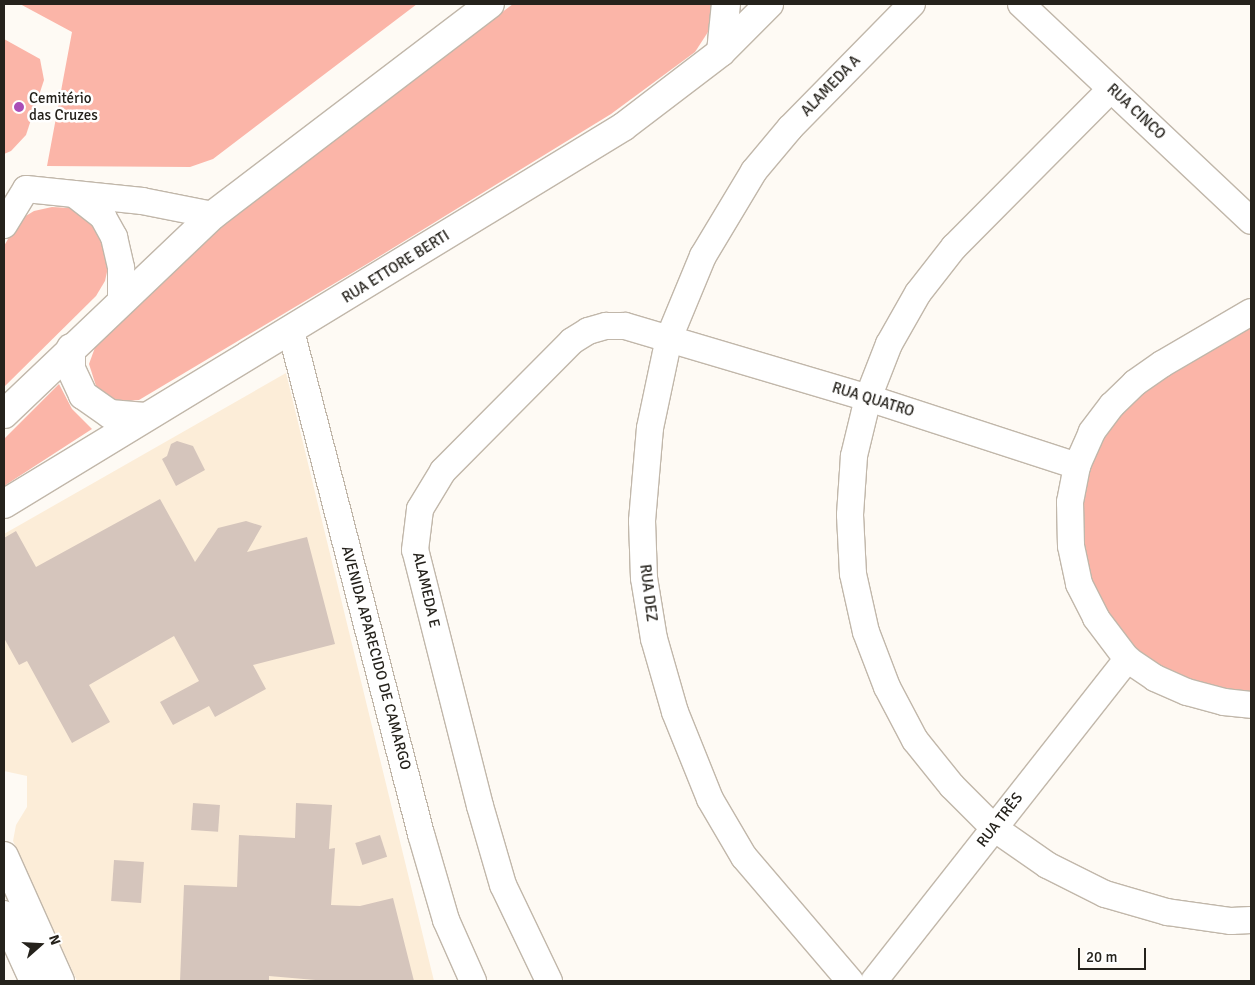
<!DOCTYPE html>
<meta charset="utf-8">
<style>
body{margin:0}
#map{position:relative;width:1255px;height:985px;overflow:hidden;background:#fefaf4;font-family:Signika,sans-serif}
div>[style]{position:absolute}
.built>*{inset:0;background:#fcedd8}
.green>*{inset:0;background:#fbb5a8}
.building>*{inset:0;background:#d5c5bc;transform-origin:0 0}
.roads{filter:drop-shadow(1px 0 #c1b7aa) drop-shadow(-1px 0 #c1b7aa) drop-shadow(0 1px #c1b7aa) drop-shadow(0 -1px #c1b7aa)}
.minor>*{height:26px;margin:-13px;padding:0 13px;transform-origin:13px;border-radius:13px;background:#fff}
.tertiary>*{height:28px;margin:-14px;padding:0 14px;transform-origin:14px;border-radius:14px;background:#fff}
.dots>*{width:14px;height:14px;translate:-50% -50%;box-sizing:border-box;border:2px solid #fff;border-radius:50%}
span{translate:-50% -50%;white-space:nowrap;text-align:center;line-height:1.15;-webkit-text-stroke:5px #fff;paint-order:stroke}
.street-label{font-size:15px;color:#25221c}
.poi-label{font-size:15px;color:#25221c}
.left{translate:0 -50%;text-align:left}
.frame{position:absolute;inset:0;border:5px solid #25221c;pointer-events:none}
.north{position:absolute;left:15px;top:920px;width:50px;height:50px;-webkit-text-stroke:4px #fff;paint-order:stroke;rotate:71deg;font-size:14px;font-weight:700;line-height:20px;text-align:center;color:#25221c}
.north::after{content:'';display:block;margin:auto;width:18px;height:22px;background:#25221c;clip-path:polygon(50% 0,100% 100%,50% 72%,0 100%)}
.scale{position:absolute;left:1078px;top:948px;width:68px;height:22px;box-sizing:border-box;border:2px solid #25221c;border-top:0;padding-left:6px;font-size:15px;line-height:18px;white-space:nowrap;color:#25221c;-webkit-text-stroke:4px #fff;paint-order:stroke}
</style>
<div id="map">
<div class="built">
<i style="clip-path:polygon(286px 373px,434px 981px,77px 981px,13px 841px,16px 825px,27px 807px,27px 776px,4px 771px,4px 534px)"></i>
</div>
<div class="green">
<i style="clip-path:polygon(20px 4px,417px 4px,213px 159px,190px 167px,47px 166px,72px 32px)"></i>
<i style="clip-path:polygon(513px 4px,713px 4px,713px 8px,708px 32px,695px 52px,611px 114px,367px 264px,139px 400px,114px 402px,96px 386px,89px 364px,97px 342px,233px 214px)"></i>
<i style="clip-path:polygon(4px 39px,40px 59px,44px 80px,26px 135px,11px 151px,4px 154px)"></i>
<i style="clip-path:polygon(52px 207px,70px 208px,86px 217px,99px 229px,109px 263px,105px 281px,96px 296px,4px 387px,4px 246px,19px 220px,34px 211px)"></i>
<i style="clip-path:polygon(1251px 318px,1251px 692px,1226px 691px,1171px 675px,1124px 641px,1081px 566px,1080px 480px,1120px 405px)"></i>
<i style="clip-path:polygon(59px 384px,72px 409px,92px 429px,4px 486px,4px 439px)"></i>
</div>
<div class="building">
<i style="clip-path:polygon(177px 441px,193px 446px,205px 470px,176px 486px,162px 459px,167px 456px,171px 444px)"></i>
<i style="clip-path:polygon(160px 499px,195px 562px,218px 528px,246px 521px,262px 526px,247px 552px,307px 537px,335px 644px,253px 665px,266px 689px,215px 717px,209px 706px,173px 725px,160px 702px,199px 681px,174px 636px,89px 685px,110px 722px,72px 743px,27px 661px,19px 665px,4px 638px,4px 538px,16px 531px,36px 567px)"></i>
<i style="left:193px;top:803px;width:27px;height:27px;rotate:4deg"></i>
<i style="clip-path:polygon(296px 803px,332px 805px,329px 849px,335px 848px,331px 905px,360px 906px,393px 898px,414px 981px,327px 981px,269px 976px,269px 981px,180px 981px,184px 885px,237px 887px,239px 835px,295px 838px)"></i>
<i style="left:380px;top:835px;width:23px;height:26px;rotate:72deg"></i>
<i style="left:114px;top:860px;width:30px;height:41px;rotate:4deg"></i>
</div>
<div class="roads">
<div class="minor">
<i style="left:1021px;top:4px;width:316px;rotate:43.3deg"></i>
<i style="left:1111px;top:89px;width:223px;rotate:134.8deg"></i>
<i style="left:954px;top:247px;width:58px;rotate:128deg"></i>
<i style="left:918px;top:293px;width:59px;rotate:119.6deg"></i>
<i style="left:889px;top:344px;width:58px;rotate:111.3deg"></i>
<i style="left:868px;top:398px;width:60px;rotate:103.6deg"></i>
<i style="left:854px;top:456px;width:59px;rotate:93.9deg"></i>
<i style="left:850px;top:515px;width:59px;rotate:87.1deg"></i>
<i style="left:853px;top:574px;width:59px;rotate:77.4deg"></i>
<i style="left:866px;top:632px;width:59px;rotate:69.1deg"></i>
<i style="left:887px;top:687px;width:60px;rotate:62.2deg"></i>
<i style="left:915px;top:740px;width:59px;rotate:51.2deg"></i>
<i style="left:952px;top:786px;width:59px;rotate:45deg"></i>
<i style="left:994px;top:828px;width:65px;rotate:34.9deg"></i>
<i style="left:1047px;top:865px;width:65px;rotate:26.6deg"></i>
<i style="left:1105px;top:894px;width:65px;rotate:16.2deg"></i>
<i style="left:1167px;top:912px;width:65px;rotate:8deg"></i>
<i style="left:1231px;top:921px;width:20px;rotate:-3deg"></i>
<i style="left:74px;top:194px;width:37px;rotate:38deg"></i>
<i style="left:103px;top:217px;width:23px;rotate:61deg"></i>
<i style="left:114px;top:237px;width:32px;rotate:77deg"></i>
<i style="left:121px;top:268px;width:33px;rotate:90deg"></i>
<i style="left:4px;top:225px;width:42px;rotate:-58.6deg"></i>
<i style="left:26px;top:189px;width:117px;rotate:5.9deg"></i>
<i style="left:142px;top:201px;width:72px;rotate:11.2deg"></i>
<i style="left:1251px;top:312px;width:103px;rotate:149.7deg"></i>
<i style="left:1162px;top:364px;width:33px;rotate:145deg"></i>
<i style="left:1135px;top:383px;width:32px;rotate:136deg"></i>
<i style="left:1112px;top:405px;width:34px;rotate:127deg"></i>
<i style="left:1092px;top:432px;width:37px;rotate:114deg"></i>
<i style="left:1077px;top:466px;width:37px;rotate:101deg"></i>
<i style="left:1070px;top:502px;width:44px;rotate:88.7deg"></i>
<i style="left:1071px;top:546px;width:39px;rotate:78deg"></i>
<i style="left:1079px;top:584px;width:38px;rotate:63deg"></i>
<i style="left:1096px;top:618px;width:51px;rotate:52.9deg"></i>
<i style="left:1127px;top:659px;width:34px;rotate:34deg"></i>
<i style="left:1155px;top:678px;width:35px;rotate:24deg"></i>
<i style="left:1187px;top:692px;width:38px;rotate:15deg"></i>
<i style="left:1224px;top:702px;width:27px;rotate:6deg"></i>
<i style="left:291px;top:331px;width:520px;rotate:75.51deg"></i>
<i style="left:421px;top:834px;width:90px;rotate:73.8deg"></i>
<i style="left:446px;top:920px;width:67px;rotate:66.1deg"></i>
<i style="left:549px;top:981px;width:106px;rotate:-115.6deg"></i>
<i style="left:503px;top:885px;width:82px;rotate:-106.2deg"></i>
<i style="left:480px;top:806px;width:264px;rotate:-104.2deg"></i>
<i style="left:415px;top:550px;width:41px;rotate:-83deg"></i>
<i style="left:420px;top:509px;width:44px;rotate:-58.8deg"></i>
<i style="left:443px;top:471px;width:183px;rotate:-45.2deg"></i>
<i style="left:572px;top:341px;width:19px;rotate:-32deg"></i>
<i style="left:588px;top:331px;width:19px;rotate:-16deg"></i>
<i style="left:606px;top:326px;width:19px"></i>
<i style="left:625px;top:326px;width:253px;rotate:16.5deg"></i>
<i style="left:868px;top:398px;width:220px;rotate:18deg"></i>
<i style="left:850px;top:981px;width:163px;rotate:-130.5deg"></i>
<i style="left:744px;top:857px;width:67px;rotate:-120.4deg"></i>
<i style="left:710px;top:799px;width:94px;rotate:-111.9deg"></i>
<i style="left:675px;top:712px;width:76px;rotate:-106deg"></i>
<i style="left:654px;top:639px;width:62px;rotate:-99.3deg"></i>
<i style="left:644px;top:578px;width:57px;rotate:-92deg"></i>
<i style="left:642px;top:521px;width:93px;rotate:-85.1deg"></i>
<i style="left:650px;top:428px;width:92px;rotate:-78.1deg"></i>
<i style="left:669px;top:338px;width:89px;rotate:-67.5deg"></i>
<i style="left:703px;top:256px;width:99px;rotate:-59deg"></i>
<i style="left:754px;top:171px;width:56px;rotate:-50.1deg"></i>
<i style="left:790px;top:128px;width:174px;rotate:-45.5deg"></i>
<i style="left:874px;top:981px;width:410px;rotate:-51.8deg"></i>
</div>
<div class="tertiary">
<i style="left:721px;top:52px;width:48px;rotate:-84.1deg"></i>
<i style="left:71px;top:348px;width:21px;rotate:90deg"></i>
<i style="left:71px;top:369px;width:29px;rotate:65deg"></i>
<i style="left:83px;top:395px;width:33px;rotate:35deg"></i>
<i style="left:110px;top:414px;width:35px;rotate:5deg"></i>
<i style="left:4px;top:414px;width:289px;rotate:-43.6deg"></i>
<i style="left:213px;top:215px;width:348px;rotate:-37.3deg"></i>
<i style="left:4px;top:504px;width:725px;rotate:-31.34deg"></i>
<i style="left:623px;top:127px;width:123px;rotate:-37.4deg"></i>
<i style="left:721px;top:52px;width:68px;rotate:-45deg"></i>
<i style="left:4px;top:856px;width:137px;rotate:65.9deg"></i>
<i style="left:4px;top:915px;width:72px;rotate:65.6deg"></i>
</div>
</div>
<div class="dots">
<i style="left:19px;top:107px;background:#aa4db7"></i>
</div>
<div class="street-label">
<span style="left:831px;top:86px;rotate:-46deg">ALAMEDA A</span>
<span style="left:1136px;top:112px;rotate:43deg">RUA CINCO</span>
<span style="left:396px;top:267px;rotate:-32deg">RUA ETTORE BERTI</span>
<span style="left:873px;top:400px;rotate:17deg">RUA QUATRO</span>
<span style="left:426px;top:590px;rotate:77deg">ALAMEDA E</span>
<span style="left:648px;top:593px;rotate:83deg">RUA DEZ</span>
<span style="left:376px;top:658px;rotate:75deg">AVENIDA APARECIDO DE CAMARGO</span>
<span style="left:1000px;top:820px;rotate:-52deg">RUA TRÊS</span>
</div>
<div class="poi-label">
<span class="left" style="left:29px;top:107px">Cemitério<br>das Cruzes</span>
</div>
<div class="frame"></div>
<div class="north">N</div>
<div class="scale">20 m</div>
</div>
